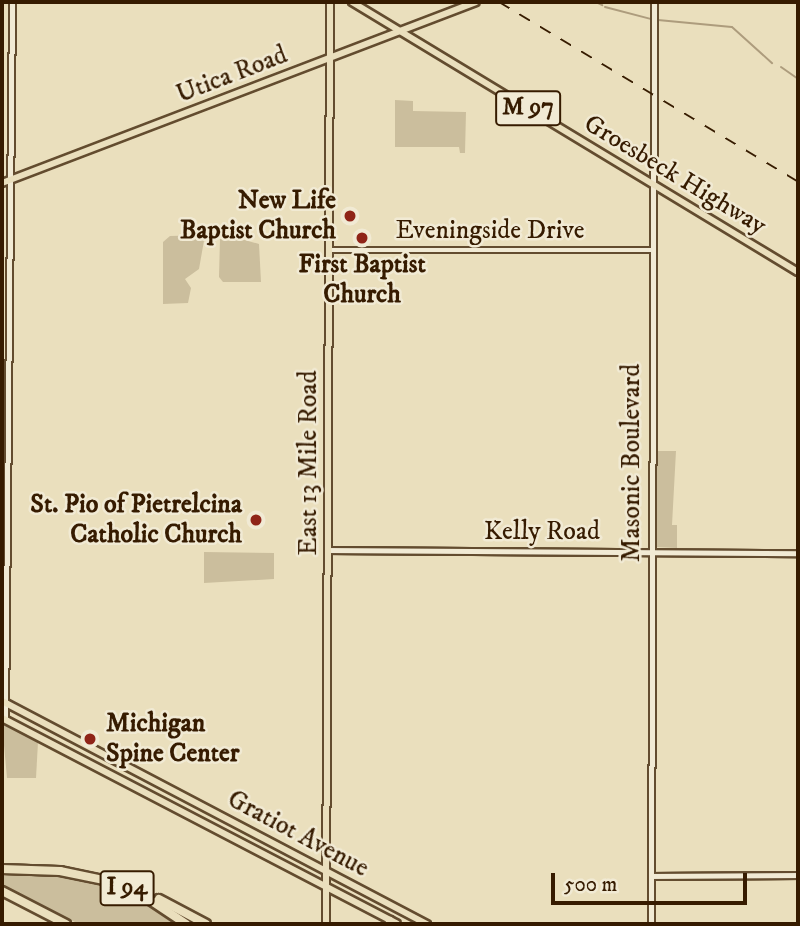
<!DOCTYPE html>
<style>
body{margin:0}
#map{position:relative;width:800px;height:926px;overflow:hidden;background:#eadfbd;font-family:"IM FELL DW Pica",serif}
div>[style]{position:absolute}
.green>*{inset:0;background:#cbbe9d}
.stream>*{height:2px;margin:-1px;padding:0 1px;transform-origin:1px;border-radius:1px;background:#ad9c7d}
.roads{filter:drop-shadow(2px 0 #634c2f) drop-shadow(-2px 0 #634c2f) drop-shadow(0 2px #634c2f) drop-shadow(0 -2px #634c2f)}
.minor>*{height:4.5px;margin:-2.25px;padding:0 2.25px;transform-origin:2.25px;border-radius:2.25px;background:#f1ead4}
.major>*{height:6px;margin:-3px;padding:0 3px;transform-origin:3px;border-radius:3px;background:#eadfbd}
.highway>*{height:8px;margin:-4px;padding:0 4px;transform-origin:4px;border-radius:4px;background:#eadfbd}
.rail>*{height:2px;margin-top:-1px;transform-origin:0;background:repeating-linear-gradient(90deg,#361b00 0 12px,transparent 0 24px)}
.dots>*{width:19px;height:19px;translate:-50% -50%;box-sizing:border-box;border:4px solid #f1ead4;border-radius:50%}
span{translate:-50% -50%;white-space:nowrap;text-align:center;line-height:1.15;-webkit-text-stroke:5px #f1ead4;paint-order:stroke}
.shield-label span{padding:2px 5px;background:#f1ead4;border:2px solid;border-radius:5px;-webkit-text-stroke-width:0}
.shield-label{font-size:24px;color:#361b00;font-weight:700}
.street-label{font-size:26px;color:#361b00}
.poi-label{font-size:26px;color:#361b00;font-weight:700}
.right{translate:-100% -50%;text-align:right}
.left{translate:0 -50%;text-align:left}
.frame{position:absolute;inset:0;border:4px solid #361b00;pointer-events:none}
.scale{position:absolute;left:551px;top:873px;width:196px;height:32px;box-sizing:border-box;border:4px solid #361b00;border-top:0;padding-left:9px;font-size:21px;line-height:24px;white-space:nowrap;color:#361b00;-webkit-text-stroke:5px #f1ead4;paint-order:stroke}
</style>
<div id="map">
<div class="green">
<i style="clip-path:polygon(395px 100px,413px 101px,413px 111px,466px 112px,465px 153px,460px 153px,459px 147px,395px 147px)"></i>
<i style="clip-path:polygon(205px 235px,199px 269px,185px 279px,191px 288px,188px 303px,163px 304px,163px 242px,170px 236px)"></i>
<i style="clip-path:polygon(234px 237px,259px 244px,261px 282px,223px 282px,219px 277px,220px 239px)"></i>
<i style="clip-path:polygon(656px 451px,676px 451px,672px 525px,677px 525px,677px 548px,655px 547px)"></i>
<i style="clip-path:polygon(204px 552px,274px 553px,274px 579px,204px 583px)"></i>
<i style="clip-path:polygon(2px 723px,38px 742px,36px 778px,7px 778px)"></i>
<i style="clip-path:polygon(2px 874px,74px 877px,111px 886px,141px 899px,179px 924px,79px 924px,2px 887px)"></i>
</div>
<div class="stream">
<i style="left:596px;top:2px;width:7px;rotate:27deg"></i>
<i style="left:605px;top:7px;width:48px;rotate:14.6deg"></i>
<i style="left:658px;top:20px;width:74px;rotate:5.4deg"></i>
<i style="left:732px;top:27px;width:54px;rotate:42deg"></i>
<i style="left:781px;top:67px;width:21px;rotate:35deg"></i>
</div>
<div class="roads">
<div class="minor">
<i style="left:328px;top:250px;width:325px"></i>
<i style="left:328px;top:550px;width:470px;rotate:0.4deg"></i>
<i style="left:5px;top:720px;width:718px;rotate:-89.44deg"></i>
<i style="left:652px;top:876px;width:146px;rotate:-0.4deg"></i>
<i style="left:651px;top:924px;width:922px;rotate:-89.81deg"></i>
</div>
<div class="major">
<i style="left:352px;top:2px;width:521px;rotate:31.19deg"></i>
<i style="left:2px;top:183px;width:507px;rotate:-20.9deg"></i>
<i style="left:2px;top:701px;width:480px;rotate:27.7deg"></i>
<i style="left:2px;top:718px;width:445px;rotate:27.5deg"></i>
<i style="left:326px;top:924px;width:922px;rotate:-89.75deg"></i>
</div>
<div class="highway">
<i style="left:2px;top:869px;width:58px;rotate:2deg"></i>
<i style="left:60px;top:871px;width:45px;rotate:11.6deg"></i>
<i style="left:104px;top:880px;width:36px;rotate:19deg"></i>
<i style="left:138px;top:892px;width:58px;rotate:33.7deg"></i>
<i style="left:2px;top:891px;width:72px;rotate:27.3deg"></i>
<i style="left:159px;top:899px;width:53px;rotate:28deg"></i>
<i style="left:390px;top:921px;width:4px;rotate:45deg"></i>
</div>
</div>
<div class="rail">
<i style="left:499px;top:2px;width:349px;rotate:31deg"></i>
</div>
<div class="dots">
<i style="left:350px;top:216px;background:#8f2418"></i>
<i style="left:362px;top:238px;background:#8f2418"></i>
<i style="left:256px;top:520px;background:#8f2418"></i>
<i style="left:90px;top:739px;background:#8f2418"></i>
</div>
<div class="shield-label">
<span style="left:528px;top:108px">M 97</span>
<span style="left:127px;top:888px">I 94</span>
</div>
<div class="street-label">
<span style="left:232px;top:75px;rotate:-21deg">Utica Road</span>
<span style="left:675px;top:175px;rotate:31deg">Groesbeck Highway</span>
<span style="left:490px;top:231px">Eveningside Drive</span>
<span style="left:309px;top:463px;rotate:-90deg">East 13 Mile Road</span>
<span style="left:632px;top:463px;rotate:-90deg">Masonic Boulevard</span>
<span style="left:542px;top:532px">Kelly Road</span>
<span style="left:298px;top:834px;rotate:28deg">Gratiot Avenue</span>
</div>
<div class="poi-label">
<span class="right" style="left:336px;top:216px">New Life<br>Baptist Church</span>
<span style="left:362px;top:280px">First Baptist<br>Church</span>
<span class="right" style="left:242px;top:520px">St. Pio of Pietrelcina<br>Catholic Church</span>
<span class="left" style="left:106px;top:739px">Michigan<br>Spine Center</span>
</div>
<div class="frame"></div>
<div class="scale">500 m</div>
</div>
